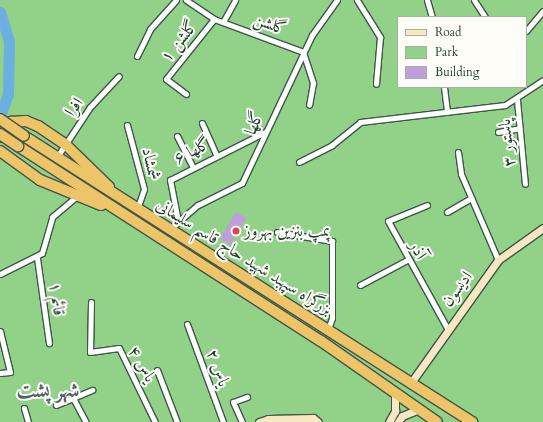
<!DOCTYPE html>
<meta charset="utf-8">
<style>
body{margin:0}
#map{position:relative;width:543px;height:422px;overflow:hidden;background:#f6e6cf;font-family:Cardo,Amiri,serif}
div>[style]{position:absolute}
.green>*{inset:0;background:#91d188}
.river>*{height:11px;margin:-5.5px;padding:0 5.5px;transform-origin:5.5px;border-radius:5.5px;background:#6cafe1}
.building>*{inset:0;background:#bf9ed9;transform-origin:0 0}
.roads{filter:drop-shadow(1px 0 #3f564b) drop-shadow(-1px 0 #3f564b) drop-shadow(0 1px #3f564b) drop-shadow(0 -1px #3f564b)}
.street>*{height:5px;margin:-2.5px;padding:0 2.5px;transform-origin:2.5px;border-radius:2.5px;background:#fff}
.secondary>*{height:7px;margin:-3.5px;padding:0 3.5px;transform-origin:3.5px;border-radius:3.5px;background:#f8e7c3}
.highway>*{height:10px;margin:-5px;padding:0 5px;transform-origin:5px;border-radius:5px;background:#eec469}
.bridges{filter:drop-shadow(1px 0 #3f564b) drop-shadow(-1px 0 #3f564b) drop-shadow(0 1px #3f564b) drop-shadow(0 -1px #3f564b)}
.highway-bridge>*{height:10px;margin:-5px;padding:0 5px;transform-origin:5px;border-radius:5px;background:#eec469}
.dots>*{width:11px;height:11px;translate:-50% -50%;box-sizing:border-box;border:2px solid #fdfcf7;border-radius:50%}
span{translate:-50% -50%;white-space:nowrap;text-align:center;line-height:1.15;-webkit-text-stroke:4px #fdfcf7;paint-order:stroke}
.street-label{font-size:17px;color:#1f3d34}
.poi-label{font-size:17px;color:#1f3d34}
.left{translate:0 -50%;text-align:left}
.district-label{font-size:21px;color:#575f6e;font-weight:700}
.legend{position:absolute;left:397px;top:16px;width:130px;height:72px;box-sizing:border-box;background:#fdfcf7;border:1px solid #a4b0a9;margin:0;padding:5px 7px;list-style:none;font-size:12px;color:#1f3d34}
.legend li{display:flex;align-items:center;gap:8px;height:20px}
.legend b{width:20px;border:1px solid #a4b0a9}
</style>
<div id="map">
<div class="green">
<div style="clip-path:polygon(evenodd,0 0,543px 0,543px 422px,0 422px,0 0,398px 17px,526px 17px,526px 87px,398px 87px,398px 17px)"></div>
</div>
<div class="river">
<div style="left:0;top:12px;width:30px;rotate:73deg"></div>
<div style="left:9px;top:41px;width:53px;rotate:91.1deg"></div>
<div style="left:8px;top:94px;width:23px;rotate:110deg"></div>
</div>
<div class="building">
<div style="left:236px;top:212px;width:12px;height:31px;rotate:31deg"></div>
</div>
<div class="roads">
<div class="street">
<div style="left:186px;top:0;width:34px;rotate:34deg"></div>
<div style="left:214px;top:19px;width:95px;rotate:20.3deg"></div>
<div style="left:303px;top:52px;width:33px;rotate:72deg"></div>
<div style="left:313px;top:83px;width:22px;rotate:100deg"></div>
<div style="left:357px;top:0;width:44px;rotate:58.1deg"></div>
<div style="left:380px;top:37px;width:47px;rotate:94.9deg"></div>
<div style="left:427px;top:0;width:18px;rotate:74deg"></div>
<div style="left:474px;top:0;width:20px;rotate:57deg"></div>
<div style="left:223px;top:22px;width:25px;rotate:-61deg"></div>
<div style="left:526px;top:31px;width:26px;rotate:-50deg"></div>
<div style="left:137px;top:56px;width:30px;rotate:-64deg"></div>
<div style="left:150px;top:29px;width:39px;rotate:-48deg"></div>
<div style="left:444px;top:87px;width:25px;rotate:83deg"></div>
<div style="left:186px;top:94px;width:25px;rotate:-143deg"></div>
<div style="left:166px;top:79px;width:77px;rotate:-51.3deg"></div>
<div style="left:517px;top:100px;width:84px;rotate:84.6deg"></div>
<div style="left:202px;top:123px;width:34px;rotate:66deg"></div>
<div style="left:127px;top:125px;width:66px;rotate:75.1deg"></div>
<div style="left:144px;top:189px;width:21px;rotate:109deg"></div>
<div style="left:498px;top:132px;width:22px;rotate:-10deg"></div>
<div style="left:177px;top:136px;width:34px;rotate:63deg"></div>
<div style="left:458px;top:152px;width:22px;rotate:82deg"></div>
<div style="left:461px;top:174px;width:94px;rotate:66.7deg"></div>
<div style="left:57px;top:157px;width:60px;rotate:-56.6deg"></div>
<div style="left:90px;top:107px;width:42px;rotate:-46.9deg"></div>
<div style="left:299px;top:162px;width:37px;rotate:-27deg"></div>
<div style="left:332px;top:145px;width:36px;rotate:-39deg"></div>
<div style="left:360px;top:122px;width:146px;rotate:-6.7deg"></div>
<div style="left:505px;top:105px;width:45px;rotate:-33.3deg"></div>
<div style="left:427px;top:205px;width:42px;rotate:157.7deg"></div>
<div style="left:388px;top:221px;width:122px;rotate:61.1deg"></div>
<div style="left:447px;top:212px;width:28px;rotate:-30deg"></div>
<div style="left:178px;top:221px;width:42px;rotate:-101deg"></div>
<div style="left:170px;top:180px;width:106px;rotate:-26.8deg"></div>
<div style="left:170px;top:229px;width:37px;rotate:-41deg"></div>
<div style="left:198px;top:205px;width:49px;rotate:-26.6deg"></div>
<div style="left:242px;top:183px;width:164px;rotate:-64.7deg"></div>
<div style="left:312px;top:35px;width:43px;rotate:-54.5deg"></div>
<div style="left:277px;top:232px;width:56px;rotate:9.3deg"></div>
<div style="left:332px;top:241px;width:77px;rotate:90deg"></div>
<div style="left:332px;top:318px;width:12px;rotate:110deg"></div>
<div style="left:37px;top:258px;width:86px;rotate:82deg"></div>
<div style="left:0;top:274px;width:47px;rotate:-26.6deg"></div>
<div style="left:42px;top:253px;width:37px;rotate:-74deg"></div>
<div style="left:52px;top:217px;width:34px;rotate:-40deg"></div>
<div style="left:360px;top:285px;width:53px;rotate:-28deg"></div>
<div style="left:91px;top:302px;width:50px;rotate:91.1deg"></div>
<div style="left:90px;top:352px;width:29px;rotate:-8deg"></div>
<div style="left:119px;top:348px;width:82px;rotate:64.1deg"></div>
<div style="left:187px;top:324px;width:104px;rotate:69.8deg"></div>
<div style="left:0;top:331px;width:42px;rotate:76.3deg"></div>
<div style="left:10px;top:372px;width:10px;rotate:174deg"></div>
<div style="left:157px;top:370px;width:56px;rotate:69deg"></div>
<div style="left:73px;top:398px;width:21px;rotate:-23deg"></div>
<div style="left:56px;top:405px;width:18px;rotate:-22deg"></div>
<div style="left:73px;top:398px;width:27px;rotate:62deg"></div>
<div style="left:24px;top:408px;width:15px;rotate:74deg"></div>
<div style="left:242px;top:422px;width:22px;rotate:-114deg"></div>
<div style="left:233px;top:402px;width:15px;rotate:-20deg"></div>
</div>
<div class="secondary">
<div style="left:410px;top:384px;width:152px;rotate:-54.6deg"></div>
<div style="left:498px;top:260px;width:55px;rotate:-35.4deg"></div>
<div style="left:259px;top:422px;width:9px;rotate:-18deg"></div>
<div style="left:268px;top:419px;width:45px;rotate:-1.3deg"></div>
<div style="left:313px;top:418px;width:6px;rotate:39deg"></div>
<div style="left:389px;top:422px;width:13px;rotate:-61deg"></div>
<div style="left:395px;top:411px;width:19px;rotate:-90deg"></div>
<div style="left:398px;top:422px;width:7px;rotate:-56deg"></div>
<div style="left:402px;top:416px;width:18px;rotate:-22deg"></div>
</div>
<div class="highway">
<div style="left:24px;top:136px;width:532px;rotate:32.55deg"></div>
<div style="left:0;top:137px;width:19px;rotate:-54deg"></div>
<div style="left:11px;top:122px;width:15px;rotate:-4deg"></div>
<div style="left:26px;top:121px;width:13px;rotate:23deg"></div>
<div style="left:38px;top:126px;width:34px;rotate:34deg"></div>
<div style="left:66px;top:145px;width:60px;rotate:44.3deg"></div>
<div style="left:18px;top:146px;width:360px;rotate:32.8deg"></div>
<div style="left:321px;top:341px;width:141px;rotate:34.9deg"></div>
<div style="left:0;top:151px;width:49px;rotate:35.9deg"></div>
<div style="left:40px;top:180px;width:66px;rotate:22.3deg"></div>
</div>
</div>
<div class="bridges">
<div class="highway-bridge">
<div style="left:0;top:119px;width:29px;rotate:35deg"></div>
<div style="left:0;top:134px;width:22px;rotate:34deg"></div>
</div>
</div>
<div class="dots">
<div style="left:236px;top:231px;background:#d1495b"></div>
</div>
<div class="street-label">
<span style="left:270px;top:24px;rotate:20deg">گلشن</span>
<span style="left:179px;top:41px;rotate:-51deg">گلشن ۱</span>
<span style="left:74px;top:107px;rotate:-54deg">افرا</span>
<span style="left:254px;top:123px;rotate:-68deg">گلها</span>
<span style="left:507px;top:143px;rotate:-96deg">پاستور ۳</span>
<span style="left:192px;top:151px;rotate:-27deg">گلها ۶</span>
<span style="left:151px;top:164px;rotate:77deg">شمشاد</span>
<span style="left:418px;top:250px;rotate:62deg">آذر</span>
<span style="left:244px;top:257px;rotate:32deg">بزرگراه سپهبد شهید حاج قاسم سلیمانی</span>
<span style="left:457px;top:289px;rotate:-53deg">ادیسون</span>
<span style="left:57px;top:299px;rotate:82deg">قائم ۱</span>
<span style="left:142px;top:364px;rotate:60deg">یاس ۴</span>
<span style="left:218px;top:368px;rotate:70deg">یاس ۲</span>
</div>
<div class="poi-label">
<span class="left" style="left:244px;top:231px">پمپ بنزین بهروز</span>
</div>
<div class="district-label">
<span style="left:48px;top:391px">شهر پشت</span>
</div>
<ul class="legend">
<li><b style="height:5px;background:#f8e7c3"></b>Road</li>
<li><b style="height:11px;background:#91d188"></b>Park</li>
<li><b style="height:11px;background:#bf9ed9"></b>Building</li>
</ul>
</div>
